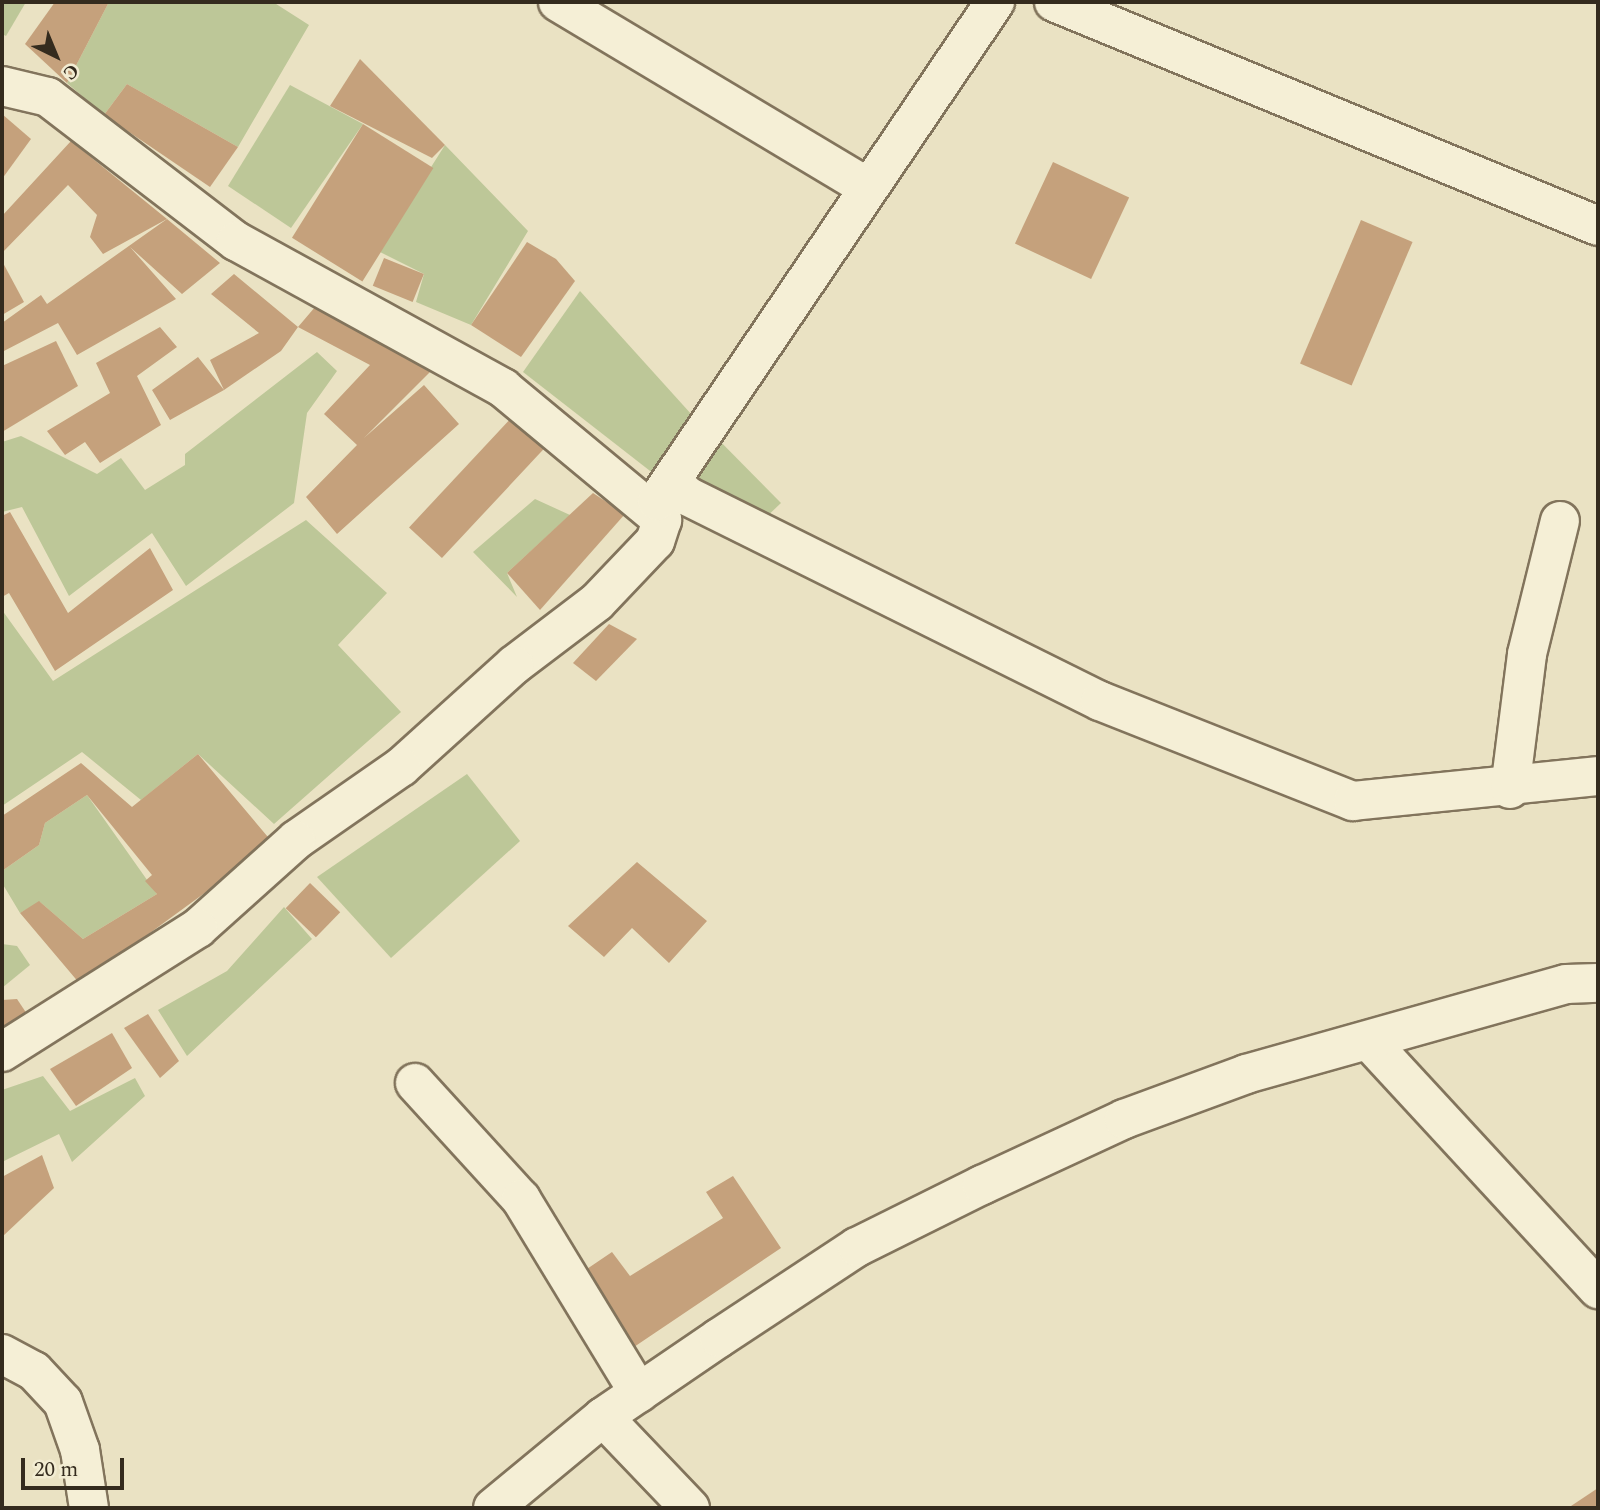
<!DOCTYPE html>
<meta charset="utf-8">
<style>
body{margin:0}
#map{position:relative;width:1600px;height:1510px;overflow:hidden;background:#eae2c3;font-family:Spectral,serif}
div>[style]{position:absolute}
.green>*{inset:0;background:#bdc798}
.building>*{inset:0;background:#c5a17c;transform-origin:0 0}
.roads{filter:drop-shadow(2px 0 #82745c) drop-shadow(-2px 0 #82745c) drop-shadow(0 2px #82745c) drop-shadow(0 -2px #82745c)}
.minor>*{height:38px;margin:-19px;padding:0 19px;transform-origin:19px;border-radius:19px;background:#f5efd6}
span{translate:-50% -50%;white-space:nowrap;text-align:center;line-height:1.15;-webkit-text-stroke:5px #f2ecd2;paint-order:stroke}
.frame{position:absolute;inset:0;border:4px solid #342b1e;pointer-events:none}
.north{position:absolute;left:21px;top:21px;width:70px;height:70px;-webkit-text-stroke:5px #f2ecd2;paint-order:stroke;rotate:137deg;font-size:19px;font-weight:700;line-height:28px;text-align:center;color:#342b1e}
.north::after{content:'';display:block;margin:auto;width:24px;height:32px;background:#342b1e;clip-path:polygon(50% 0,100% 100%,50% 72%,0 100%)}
.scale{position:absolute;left:21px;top:1458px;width:103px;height:32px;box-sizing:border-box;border:4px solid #342b1e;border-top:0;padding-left:9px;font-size:21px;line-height:24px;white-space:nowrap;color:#342b1e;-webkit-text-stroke:5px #f2ecd2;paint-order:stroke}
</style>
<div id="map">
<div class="green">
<div style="clip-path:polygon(2px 2px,26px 2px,6px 36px,2px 34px)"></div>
<div style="clip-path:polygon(109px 2px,273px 2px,309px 25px,238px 147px,127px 84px,104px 115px,67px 83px)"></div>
<div style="clip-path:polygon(290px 85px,363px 124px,291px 228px,228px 186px)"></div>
<div style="clip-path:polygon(445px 145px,528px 231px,471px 325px,416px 302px,424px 274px,378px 251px)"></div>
<div style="clip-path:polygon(580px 291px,692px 415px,654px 474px,523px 372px)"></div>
<div style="clip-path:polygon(317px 352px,337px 371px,307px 413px,294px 503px,186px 586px,152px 533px,69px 596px,22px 507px,2px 512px,2px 442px,21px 436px,97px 474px,121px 458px,145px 490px,185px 465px,185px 454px)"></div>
<div style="clip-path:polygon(703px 424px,781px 503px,762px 521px,656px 492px)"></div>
<div style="clip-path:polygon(535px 499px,570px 515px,507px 573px,517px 597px,473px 552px)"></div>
<div style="clip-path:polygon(306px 520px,387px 593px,338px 645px,401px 712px,274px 824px,198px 754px,141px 800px,82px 752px,2px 806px,2px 610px,53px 681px)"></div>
<div style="clip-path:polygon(467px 774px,520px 841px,391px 958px,317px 877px)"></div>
<div style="clip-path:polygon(87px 795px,157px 894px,83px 939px,40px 902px,20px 913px,2px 883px,2px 871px,39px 845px,45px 823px)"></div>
<div style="clip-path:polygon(284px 907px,312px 939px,187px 1056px,158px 1010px,227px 971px)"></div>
<div style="clip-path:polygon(2px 944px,17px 946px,30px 965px,2px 988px)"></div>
<div style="clip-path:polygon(43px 1076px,70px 1111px,135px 1078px,145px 1096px,72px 1162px,59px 1134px,2px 1162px,2px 1090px)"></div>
</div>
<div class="building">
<div style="clip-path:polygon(55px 2px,109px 2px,67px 83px,25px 44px)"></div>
<div style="clip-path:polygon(360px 59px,445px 145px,432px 158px,330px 106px)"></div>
<div style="clip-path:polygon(127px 84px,238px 147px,210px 187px,104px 115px)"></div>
<div style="clip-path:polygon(2px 114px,31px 139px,2px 179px)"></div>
<div style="left:363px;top:124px;width:83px;height:134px;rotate:32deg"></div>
<div style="clip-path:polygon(71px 141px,167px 219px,103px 254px,90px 237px,97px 215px,68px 185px,2px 253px,2px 216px)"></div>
<div style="left:1053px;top:162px;width:84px;height:90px;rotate:25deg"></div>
<div style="clip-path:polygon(167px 219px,220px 263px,182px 294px,130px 247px,176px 299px,77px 355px,58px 323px,2px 352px,2px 323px,41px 295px,47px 304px)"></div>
<div style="left:1361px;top:220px;width:56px;height:156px;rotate:23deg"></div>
<div style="clip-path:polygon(527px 242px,556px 259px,575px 281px,521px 357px,471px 325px)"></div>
<div style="left:384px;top:258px;width:43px;height:30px;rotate:22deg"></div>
<div style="clip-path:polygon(2px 261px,24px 302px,2px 315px)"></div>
<div style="clip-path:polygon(234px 274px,298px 327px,281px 351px,224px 390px,170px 420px,152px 390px,198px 357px,224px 390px,210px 360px,259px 333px,211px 294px)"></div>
<div style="clip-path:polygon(321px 300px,437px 365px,364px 438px,424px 385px,459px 424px,337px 534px,306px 497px,357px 445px,324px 414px,370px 365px,298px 327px)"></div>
<div style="clip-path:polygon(160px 327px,177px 347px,137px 376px,161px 425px,100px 463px,85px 442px,65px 455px,47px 431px,110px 393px,96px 363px)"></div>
<div style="clip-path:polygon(56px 341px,78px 386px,2px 432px,2px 366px)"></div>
<div style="left:512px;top:417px;width:45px;height:151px;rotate:43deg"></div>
<div style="clip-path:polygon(593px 493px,625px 514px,540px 610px,507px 573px)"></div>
<div style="clip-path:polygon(10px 512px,68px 613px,150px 548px,173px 590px,55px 671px,9px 593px,2px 597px,2px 516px)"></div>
<div style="clip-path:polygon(609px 624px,637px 639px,596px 681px,573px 663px)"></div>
<div style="clip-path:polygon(198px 754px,273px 843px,80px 984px,20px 913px,39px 901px,83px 939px,157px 894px,145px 881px,152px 875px,87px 795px,45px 823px,39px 845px,2px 871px,2px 816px,81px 763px,132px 807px)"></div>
<div style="clip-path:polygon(637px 862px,707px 921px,669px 963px,632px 928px,604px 957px,568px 926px)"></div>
<div style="left:310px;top:883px;width:42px;height:35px;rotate:44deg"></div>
<div style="clip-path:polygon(17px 999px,29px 1017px,2px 1033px,2px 1000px)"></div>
<div style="clip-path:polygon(148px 1014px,179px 1061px,160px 1078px,124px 1028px)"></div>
<div style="clip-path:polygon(112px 1033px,132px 1068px,76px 1106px,50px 1069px)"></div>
<div style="clip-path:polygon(42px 1155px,54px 1188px,2px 1237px,2px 1177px)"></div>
<div style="clip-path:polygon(733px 1176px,781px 1248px,631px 1349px,581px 1273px,612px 1252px,630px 1276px,723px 1218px,706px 1192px)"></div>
<div style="clip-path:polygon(1598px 1488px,1598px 1508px,1568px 1508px)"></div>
</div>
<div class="roads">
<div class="minor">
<div style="left:558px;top:2px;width:360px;rotate:30.9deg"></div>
<div style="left:1054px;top:2px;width:588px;rotate:22.38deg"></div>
<div style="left:2px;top:86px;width:47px;rotate:13.4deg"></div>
<div style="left:48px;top:97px;width:237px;rotate:37.5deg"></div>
<div style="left:236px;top:241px;width:305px;rotate:28.8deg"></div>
<div style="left:503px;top:388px;width:207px;rotate:39.7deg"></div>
<div style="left:662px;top:520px;width:22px;rotate:108deg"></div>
<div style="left:655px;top:541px;width:84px;rotate:133.6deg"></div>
<div style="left:597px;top:602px;width:104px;rotate:142.8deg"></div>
<div style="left:514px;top:665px;width:152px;rotate:137.9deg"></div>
<div style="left:401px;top:767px;width:128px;rotate:145.2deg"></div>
<div style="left:296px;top:840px;width:132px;rotate:138.1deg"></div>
<div style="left:198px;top:928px;width:232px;rotate:147.7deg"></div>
<div style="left:672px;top:481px;width:21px;rotate:45deg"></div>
<div style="left:687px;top:496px;width:461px;rotate:26.4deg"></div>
<div style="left:1100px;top:701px;width:272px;rotate:21.6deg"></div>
<div style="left:1353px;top:801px;width:246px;rotate:-5.8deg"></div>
<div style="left:657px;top:501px;width:603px;rotate:-55.89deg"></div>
<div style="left:1510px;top:789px;width:136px;rotate:-82.8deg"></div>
<div style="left:1527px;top:654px;width:137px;rotate:-76.1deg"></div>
<div style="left:1371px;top:1043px;width:335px;rotate:47.3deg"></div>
<div style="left:415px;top:1083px;width:157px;rotate:47.6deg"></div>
<div style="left:521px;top:1199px;width:227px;rotate:58.7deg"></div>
<div style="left:2px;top:1354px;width:36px;rotate:28deg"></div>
<div style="left:34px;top:1371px;width:42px;rotate:46.9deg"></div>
<div style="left:63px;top:1402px;width:51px;rotate:70.5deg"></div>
<div style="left:80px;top:1450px;width:59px;rotate:81.2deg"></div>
<div style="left:603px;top:1417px;width:126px;rotate:46.3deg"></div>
<div style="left:493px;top:1508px;width:143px;rotate:-39.6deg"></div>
<div style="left:603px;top:1417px;width:140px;rotate:-34.3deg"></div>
<div style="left:719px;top:1338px;width:165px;rotate:-33.4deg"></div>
<div style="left:857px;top:1247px;width:140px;rotate:-26.4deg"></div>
<div style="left:982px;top:1185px;width:157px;rotate:-24.9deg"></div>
<div style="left:1124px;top:1119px;width:130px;rotate:-20.2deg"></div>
<div style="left:1246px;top:1074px;width:332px;rotate:-15.7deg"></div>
<div style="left:1566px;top:984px;width:32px;rotate:-2deg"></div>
</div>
</div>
<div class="frame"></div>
<div class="north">С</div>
<div class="scale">20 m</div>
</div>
